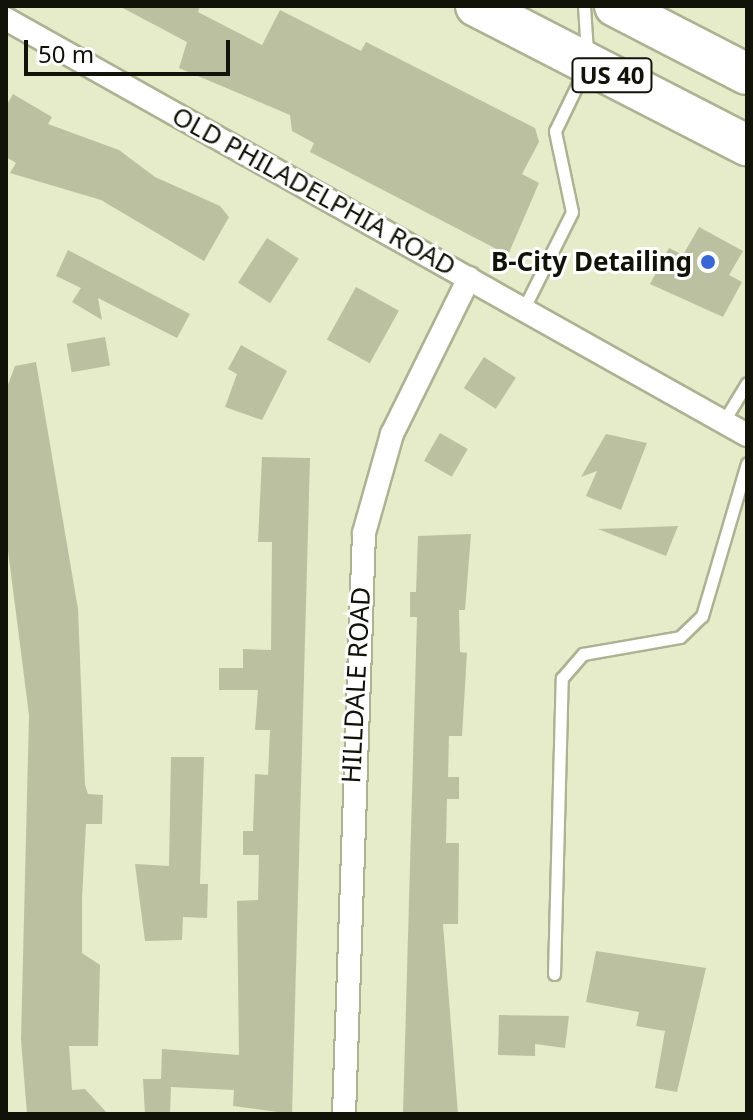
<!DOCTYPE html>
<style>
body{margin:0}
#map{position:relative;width:753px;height:1120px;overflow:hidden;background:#e6ebca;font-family:"Noto Sans",sans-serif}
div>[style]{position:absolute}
.building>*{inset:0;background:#bbc0a0;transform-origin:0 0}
.roads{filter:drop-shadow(2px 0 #adb293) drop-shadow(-2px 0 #adb293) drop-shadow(0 2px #adb293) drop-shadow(0 -2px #adb293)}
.lane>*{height:11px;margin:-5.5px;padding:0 5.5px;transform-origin:5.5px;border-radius:5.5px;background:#fff}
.street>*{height:22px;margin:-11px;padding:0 11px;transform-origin:11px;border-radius:11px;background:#fff}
.highway>*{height:40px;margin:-20px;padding:0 20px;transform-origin:20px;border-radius:20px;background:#fff}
.dots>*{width:22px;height:22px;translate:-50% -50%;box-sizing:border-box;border:4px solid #fff;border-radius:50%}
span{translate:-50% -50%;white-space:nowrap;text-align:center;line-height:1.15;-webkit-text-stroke:6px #fff;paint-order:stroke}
.shield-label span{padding:2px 6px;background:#fff;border:2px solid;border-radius:6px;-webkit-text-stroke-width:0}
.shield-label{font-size:24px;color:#121308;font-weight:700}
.street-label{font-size:26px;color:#121308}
.poi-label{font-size:26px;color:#121308;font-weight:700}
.right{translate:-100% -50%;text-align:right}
.frame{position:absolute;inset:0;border:8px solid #121308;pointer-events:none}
.scale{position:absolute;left:24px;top:40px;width:206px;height:36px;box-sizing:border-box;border:4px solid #121308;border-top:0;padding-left:10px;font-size:24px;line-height:28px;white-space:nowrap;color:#121308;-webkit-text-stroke:6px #fff;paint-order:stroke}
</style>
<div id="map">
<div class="building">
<div style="clip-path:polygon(119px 6px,200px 6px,198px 12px,262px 45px,280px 10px,361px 51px,366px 42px,535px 128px,539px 142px,522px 174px,539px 183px,508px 255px,310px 152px,314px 143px,292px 131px,290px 115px,179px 68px,187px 42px)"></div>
<div style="clip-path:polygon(13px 94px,52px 117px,48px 124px,119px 150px,155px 177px,220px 206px,229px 217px,204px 261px,101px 200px,10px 173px,16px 163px,6px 157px,6px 106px)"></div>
<div style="clip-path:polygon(699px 227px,743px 251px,729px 275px,742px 282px,723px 317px,650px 284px,669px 248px,683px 255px)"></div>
<div style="left:267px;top:238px;width:38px;height:53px;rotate:33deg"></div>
<div style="clip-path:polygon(68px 250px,190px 314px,177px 338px,98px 298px,102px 320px,72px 302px,81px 288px,56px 276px)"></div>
<div style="left:356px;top:287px;width:49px;height:60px;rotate:29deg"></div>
<div style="left:105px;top:337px;width:29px;height:39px;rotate:80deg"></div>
<div style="clip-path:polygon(241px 345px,287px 371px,262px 420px,225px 407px,237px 374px,228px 369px)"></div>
<div style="left:484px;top:357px;width:38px;height:37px;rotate:33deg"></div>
<div style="clip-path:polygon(36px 362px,78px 609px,85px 785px,88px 794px,103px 795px,102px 824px,86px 824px,82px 899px,82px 953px,100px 965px,98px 1046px,69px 1046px,72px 1090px,85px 1089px,108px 1114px,27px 1114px,21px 1040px,29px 715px,6px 535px,6px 390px,15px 366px)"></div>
<div style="left:440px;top:433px;width:32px;height:32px;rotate:30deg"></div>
<div style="clip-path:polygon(606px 434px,647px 443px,621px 510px,586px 496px,597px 471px,581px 477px)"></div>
<div style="clip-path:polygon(262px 457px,310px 458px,292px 1114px,233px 1106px,234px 1090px,171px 1087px,170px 1114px,145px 1114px,143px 1079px,161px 1079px,162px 1049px,239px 1055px,237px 901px,258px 900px,259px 855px,243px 855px,243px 831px,253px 831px,255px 774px,268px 775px,270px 730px,255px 730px,258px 690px,219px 690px,219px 668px,243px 668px,243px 649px,271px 650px,272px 542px,258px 542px)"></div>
<div style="clip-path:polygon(678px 526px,666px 556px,598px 529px)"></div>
<div style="clip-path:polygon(471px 534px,465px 610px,459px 610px,460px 652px,467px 653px,462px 736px,449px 736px,448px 777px,459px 777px,459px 799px,447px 799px,446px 843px,459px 843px,458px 924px,443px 924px,458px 1114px,403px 1114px,417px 617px,410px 617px,410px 592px,416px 592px,418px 536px)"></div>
<div style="clip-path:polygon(171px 757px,204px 757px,200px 884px,208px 884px,207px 918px,183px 917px,182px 940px,145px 941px,135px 864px,169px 866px)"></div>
<div style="clip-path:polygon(596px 951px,706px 968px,677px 1092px,655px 1088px,665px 1031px,636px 1026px,639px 1012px,586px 1002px)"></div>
<div style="clip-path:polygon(499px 1015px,569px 1016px,565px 1048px,535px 1044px,535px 1056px,498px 1055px)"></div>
</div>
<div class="roads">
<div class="lane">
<div style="left:584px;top:6px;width:47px;rotate:86.3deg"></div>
<div style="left:524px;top:308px;width:107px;rotate:-63.4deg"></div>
<div style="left:572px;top:212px;width:83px;rotate:-101.9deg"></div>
<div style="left:555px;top:131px;width:69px;rotate:-64.2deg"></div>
<div style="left:725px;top:419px;width:42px;rotate:-58.6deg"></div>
<div style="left:554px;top:974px;width:296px;rotate:-88.5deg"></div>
<div style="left:562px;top:678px;width:32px;rotate:-49deg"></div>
<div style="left:583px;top:654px;width:98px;rotate:-9.9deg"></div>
<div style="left:680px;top:637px;width:30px;rotate:-44deg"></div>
<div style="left:702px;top:616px;width:159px;rotate:-73.6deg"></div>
</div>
<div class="street">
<div style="left:6px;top:19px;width:850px;rotate:29.31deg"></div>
<div style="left:344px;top:1114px;width:581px;rotate:-88.03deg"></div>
<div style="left:364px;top:533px;width:103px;rotate:-74.2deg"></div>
<div style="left:392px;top:434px;width:174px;rotate:-63.7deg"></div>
</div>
<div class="highway">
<div style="left:476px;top:6px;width:305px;rotate:27.2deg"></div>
<div style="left:615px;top:6px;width:148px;rotate:27.3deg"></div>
</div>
</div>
<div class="dots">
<div style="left:708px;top:262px;background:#3a67d8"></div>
</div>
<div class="shield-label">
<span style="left:612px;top:75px">US 40</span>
</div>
<div class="street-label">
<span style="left:314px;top:191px;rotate:29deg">OLD PHILADELPHIA ROAD</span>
<span style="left:356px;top:685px;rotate:-87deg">HILLDALE ROAD</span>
</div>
<div class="poi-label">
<span class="right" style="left:692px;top:262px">B-City Detailing</span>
</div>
<div class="frame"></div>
<div class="scale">50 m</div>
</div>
